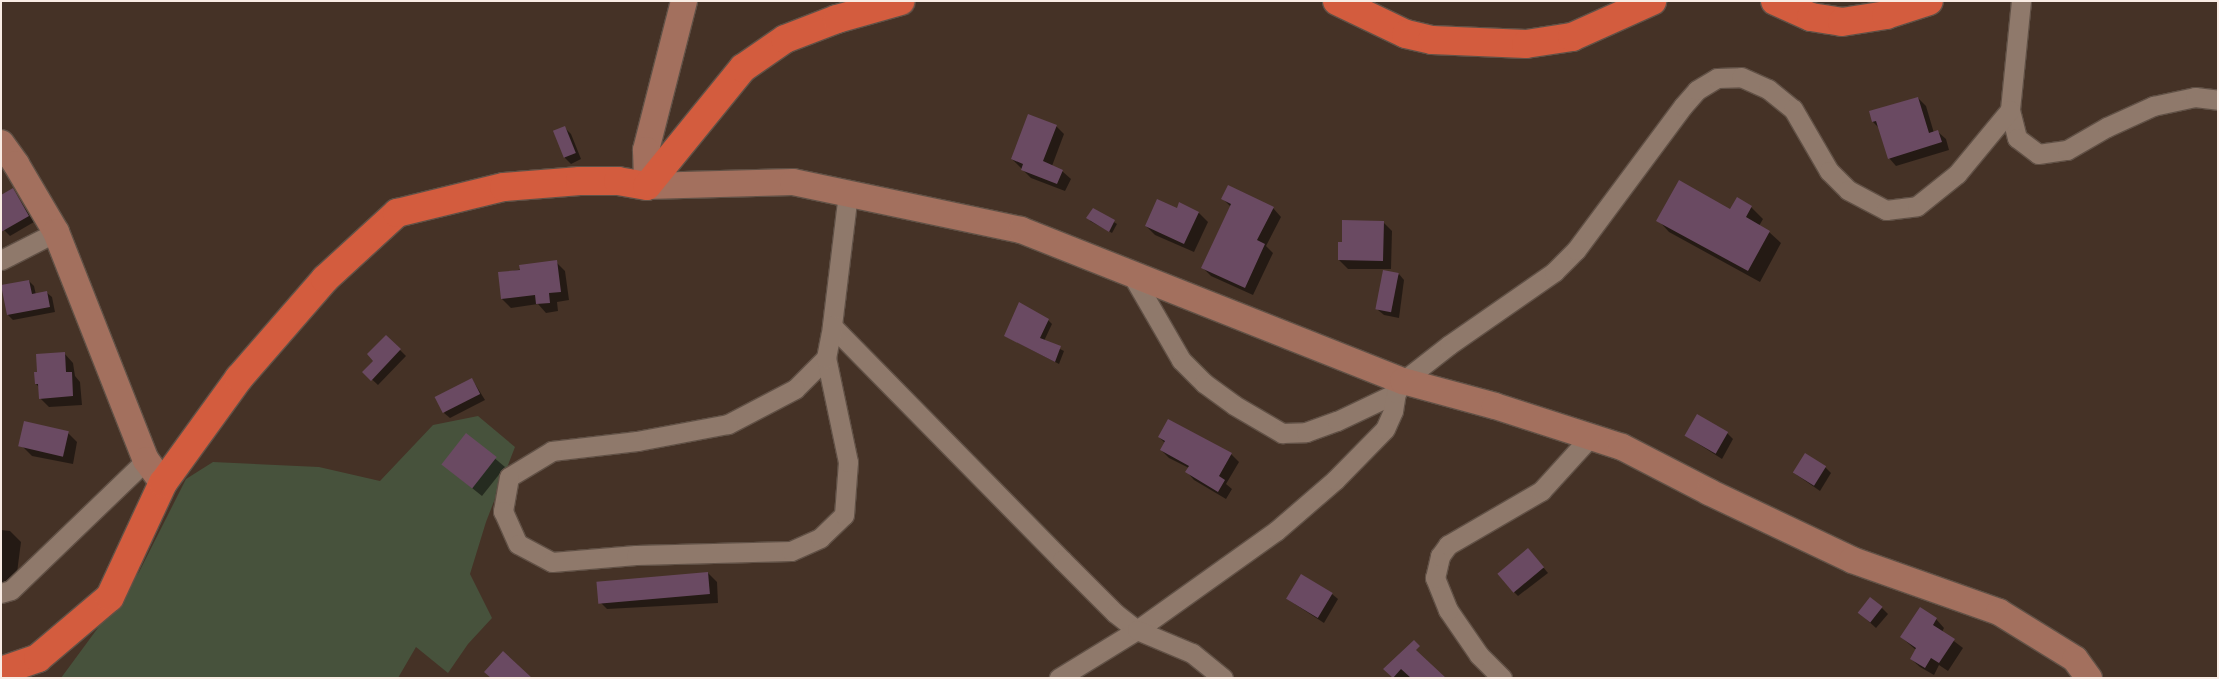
<!DOCTYPE html>
<style>
body{margin:0}
#map{position:relative;width:2219px;height:679px;overflow:hidden;background:#453226;font-family:"Roboto Condensed",sans-serif}
div>[style]{position:absolute}
.green>*{inset:0;background:#47523c}
.shadow>*{inset:0;background:#0007}
.building>*{inset:0;background:#6a4a62;transform-origin:0 0}
.roads{filter:drop-shadow(1px 0 #615146) drop-shadow(-1px 0 #615146) drop-shadow(0 1px #615146) drop-shadow(0 -1px #615146)}
.street>*{height:19px;margin:-9.5px;padding:0 9.5px;transform-origin:9.5px;border-radius:9.5px;background:#8f796b}
.secondary>*{height:26px;margin:-13px;padding:0 13px;transform-origin:13px;border-radius:13px;background:#a3705e}
.highway>*{height:28px;margin:-14px;padding:0 14px;transform-origin:14px;border-radius:14px;background:#d35c3e}
span{translate:-50% -50%;white-space:nowrap;text-align:center;line-height:1.15;-webkit-text-stroke:4.5px #251c17;paint-order:stroke}
.frame{position:absolute;inset:0;border:2px solid #f9ece4;pointer-events:none}
</style>
<div id="map">
<div class="green">
<div style="clip-path:polygon(478px 416px,515px 447px,486px 522px,470px 574px,492px 618px,468px 644px,448px 673px,416px 647px,398px 678px,61px 678px,139px 572px,186px 479px,213px 462px,319px 467px,380px 481px,433px 425px)"></div>
</div>
<div class="shadow">
<div style="clip-path:polygon(1918px 98px,1926px 106px,1934px 133px,1938px 132px,1946px 139px,1949px 150px,1896px 166px,1889px 158px,1879px 128px,1873px 122px,1870px 112px)"></div>
<div style="clip-path:polygon(1056px 126px,1064px 134px,1052px 166px,1062px 171px,1071px 179px,1065px 191px,1031px 178px,1012px 159px)"></div>
<div style="clip-path:polygon(565px 128px,571px 134px,581px 159px,571px 164px,565px 158px,555px 132px)"></div>
<div style="clip-path:polygon(13px 190px,34px 222px,10px 236px,4px 230px)"></div>
<div style="clip-path:polygon(1223px 199px,1273px 208px,1281px 217px,1266px 246px,1273px 253px,1253px 295px,1211px 276px,1203px 268px,1231px 207px)"></div>
<div style="clip-path:polygon(1751px 207px,1763px 219px,1759px 226px,1769px 232px,1781px 243px,1760px 282px,1669px 232px,1658px 220px)"></div>
<div style="clip-path:polygon(1093px 209px,1117px 224px,1112px 233px,1090px 221px)"></div>
<div style="clip-path:polygon(1177px 209px,1199px 213px,1208px 222px,1194px 252px,1155px 235px,1146px 226px)"></div>
<div style="clip-path:polygon(1383px 222px,1392px 231px,1391px 269px,1348px 269px,1339px 260px,1343px 243px)"></div>
<div style="clip-path:polygon(556px 262px,565px 271px,569px 300px,557px 302px,558px 311px,546px 313px,538px 304px,511px 308px,502px 299px,499px 274px)"></div>
<div style="clip-path:polygon(1399px 274px,1404px 280px,1399px 318px,1384px 315px,1378px 310px)"></div>
<div style="clip-path:polygon(29px 281px,34px 286px,36px 295px,46px 292px,52px 297px,55px 312px,13px 320px,8px 315px,2px 286px)"></div>
<div style="clip-path:polygon(1048px 320px,1052px 324px,1044px 341px,1064px 351px,1059px 364px,1005px 336px)"></div>
<div style="clip-path:polygon(386px 336px,406px 356px,378px 385px,364px 372px,374px 361px)"></div>
<div style="clip-path:polygon(64px 353px,73px 363px,75px 376px,80px 382px,82px 405px,49px 407px,40px 398px,39px 387px,36px 384px,38px 373px)"></div>
<div style="clip-path:polygon(472px 379px,485px 400px,450px 418px,444px 413px)"></div>
<div style="clip-path:polygon(68px 433px,77px 442px,73px 464px,32px 456px,23px 447px)"></div>
<div style="clip-path:polygon(1727px 433px,1733px 439px,1722px 459px,1686px 436px)"></div>
<div style="clip-path:polygon(466px 434px,505px 467px,482px 496px,452px 472px)"></div>
<div style="clip-path:polygon(1159px 437px,1231px 454px,1239px 462px,1226px 484px,1232px 489px,1226px 499px,1194px 480px,1187px 472px,1189px 468px,1169px 458px,1161px 450px,1165px 443px)"></div>
<div style="clip-path:polygon(1825px 467px,1831px 473px,1820px 491px,1794px 473px)"></div>
<div style="clip-path:polygon(1px 530px,10px 531px,21px 542px,15px 588px,1px 586px)"></div>
<div style="clip-path:polygon(1533px 555px,1548px 573px,1518px 596px,1513px 591px)"></div>
<div style="clip-path:polygon(708px 573px,717px 582px,718px 603px,607px 609px,598px 600px)"></div>
<div style="clip-path:polygon(1332px 594px,1338px 599px,1324px 623px,1287px 599px)"></div>
<div style="clip-path:polygon(1882px 608px,1888px 614px,1876px 628px,1865px 618px)"></div>
<div style="clip-path:polygon(1936px 619px,1944px 628px,1942px 632px,1963px 648px,1948px 671px,1939px 665px,1934px 675px,1920px 667px,1911px 659px,1916px 650px,1901px 637px)"></div>
<div style="clip-path:polygon(1410px 647px,1444px 678px,1393px 678px)"></div>
</div>
<div class="building">
<div style="clip-path:polygon(1918px 97px,1929px 133px,1938px 130px,1942px 142px,1888px 159px,1876px 121px,1872px 122px,1869px 111px)"></div>
<div style="clip-path:polygon(1028px 114px,1057px 125px,1043px 161px,1063px 170px,1057px 184px,1021px 170px,1023px 164px,1011px 159px)"></div>
<div style="left:565px;top:126px;width:29px;height:13px;rotate:68deg"></div>
<div style="clip-path:polygon(1679px 180px,1730px 209px,1737px 197px,1752px 206px,1746px 217px,1770px 231px,1748px 271px,1656px 221px)"></div>
<div style="clip-path:polygon(1228px 185px,1274px 207px,1257px 240px,1265px 244px,1245px 288px,1201px 268px,1231px 204px,1221px 199px)"></div>
<div style="clip-path:polygon(13px 188px,29px 216px,1px 232px,1px 195px)"></div>
<div style="clip-path:polygon(1157px 199px,1177px 208px,1179px 202px,1199px 212px,1184px 244px,1145px 226px)"></div>
<div style="clip-path:polygon(1093px 208px,1115px 220px,1109px 232px,1086px 218px)"></div>
<div style="clip-path:polygon(1342px 220px,1384px 221px,1383px 261px,1338px 260px,1338px 242px,1342px 242px)"></div>
<div style="clip-path:polygon(557px 260px,561px 292px,549px 293px,550px 303px,536px 304px,535px 295px,501px 299px,498px 272px,520px 270px,519px 265px)"></div>
<div style="left:1383px;top:270px;width:16px;height:40px;rotate:11deg"></div>
<div style="clip-path:polygon(29px 280px,32px 294px,47px 291px,50px 307px,7px 315px,1px 285px)"></div>
<div style="clip-path:polygon(1019px 302px,1049px 319px,1040px 338px,1061px 346px,1055px 362px,1004px 336px)"></div>
<div style="clip-path:polygon(386px 335px,401px 349px,371px 381px,362px 372px,373px 361px,367px 354px)"></div>
<div style="clip-path:polygon(65px 352px,66px 372px,72px 372px,73px 396px,39px 399px,38px 384px,35px 384px,34px 372px,37px 372px,36px 354px)"></div>
<div style="left:472px;top:378px;width:18px;height:42px;rotate:63deg"></div>
<div style="left:1697px;top:414px;width:36px;height:25px;rotate:30deg"></div>
<div style="clip-path:polygon(1168px 419px,1232px 453px,1219px 476px,1225px 480px,1218px 492px,1185px 472px,1189px 466px,1160px 450px,1165px 441px,1158px 437px)"></div>
<div style="left:24px;top:421px;width:46px;height:26px;rotate:13deg"></div>
<div style="left:466px;top:433px;width:39px;height:40px;rotate:38deg"></div>
<div style="left:1805px;top:453px;width:25px;height:23px;rotate:32deg"></div>
<div style="left:1528px;top:548px;width:25px;height:40px;rotate:50deg"></div>
<div style="left:708px;top:572px;width:22px;height:112px;rotate:85deg"></div>
<div style="left:1301px;top:574px;width:37px;height:29px;rotate:31deg"></div>
<div style="left:1870px;top:597px;width:16px;height:20px;rotate:38deg"></div>
<div style="clip-path:polygon(1920px 607px,1937px 618px,1933px 625px,1955px 639px,1939px 663px,1931px 658px,1925px 668px,1910px 659px,1916px 648px,1900px 637px)"></div>
<div style="clip-path:polygon(1414px 640px,1420px 646px,1416px 650px,1446px 678px,1411px 678px,1401px 669px,1393px 678px,1383px 669px)"></div>
<div style="clip-path:polygon(503px 651px,518px 665px,532px 678px,491px 678px,484px 672px)"></div>
</div>
<div class="roads">
<div class="street">
<div style="left:2021px;top:1px;width:110px;rotate:95.8deg"></div>
<div style="left:2010px;top:110px;width:29px;rotate:76deg"></div>
<div style="left:2017px;top:138px;width:26px;rotate:37deg"></div>
<div style="left:2038px;top:154px;width:29px;rotate:-8deg"></div>
<div style="left:2067px;top:150px;width:46px;rotate:-29.9deg"></div>
<div style="left:2107px;top:127px;width:51px;rotate:-24.5deg"></div>
<div style="left:2153px;top:106px;width:43px;rotate:-12.1deg"></div>
<div style="left:2195px;top:97px;width:23px;rotate:7deg"></div>
<div style="left:848px;top:193px;width:134px;rotate:96.9deg"></div>
<div style="left:832px;top:326px;width:328px;rotate:45.5deg"></div>
<div style="left:1062px;top:560px;width:75px;rotate:45deg"></div>
<div style="left:1115px;top:613px;width:28px;rotate:38deg"></div>
<div style="left:1137px;top:630px;width:92px;rotate:148.4deg"></div>
<div style="left:1px;top:260px;width:62px;rotate:-27deg"></div>
<div style="left:1132px;top:275px;width:98px;rotate:60deg"></div>
<div style="left:1181px;top:360px;width:33px;rotate:45deg"></div>
<div style="left:1204px;top:383px;width:37px;rotate:36deg"></div>
<div style="left:1234px;top:405px;width:56px;rotate:30.3deg"></div>
<div style="left:1282px;top:433px;width:24px;rotate:-2deg"></div>
<div style="left:1306px;top:432px;width:33px;rotate:-20deg"></div>
<div style="left:1337px;top:421px;width:65px;rotate:-25.4deg"></div>
<div style="left:826px;top:358px;width:44px;rotate:135deg"></div>
<div style="left:795px;top:389px;width:76px;rotate:152.4deg"></div>
<div style="left:728px;top:424px;width:93px;rotate:169.4deg"></div>
<div style="left:637px;top:441px;width:86px;rotate:173.3deg"></div>
<div style="left:552px;top:451px;width:50px;rotate:148.8deg"></div>
<div style="left:509px;top:477px;width:35px;rotate:100deg"></div>
<div style="left:503px;top:511px;width:36px;rotate:66deg"></div>
<div style="left:518px;top:544px;width:38px;rotate:28deg"></div>
<div style="left:552px;top:562px;width:84px;rotate:-4.8deg"></div>
<div style="left:636px;top:555px;width:155px;rotate:-1.5deg"></div>
<div style="left:791px;top:551px;width:32px;rotate:-24deg"></div>
<div style="left:820px;top:538px;width:33px;rotate:-44deg"></div>
<div style="left:844px;top:515px;width:53px;rotate:-85.7deg"></div>
<div style="left:848px;top:462px;width:106px;rotate:-101.9deg"></div>
<div style="left:826px;top:358px;width:33px;rotate:-79deg"></div>
<div style="left:1px;top:593px;width:10px;rotate:-17deg"></div>
<div style="left:11px;top:590px;width:187px;rotate:-43.9deg"></div>
<div style="left:1137px;top:630px;width:171px;rotate:-35.5deg"></div>
<div style="left:1276px;top:531px;width:78px;rotate:-40.8deg"></div>
<div style="left:1335px;top:480px;width:71px;rotate:-45.6deg"></div>
<div style="left:1385px;top:429px;width:20px;rotate:-66deg"></div>
<div style="left:1393px;top:411px;width:18px;rotate:-81deg"></div>
<div style="left:1396px;top:393px;width:14px;rotate:-60deg"></div>
<div style="left:1403px;top:381px;width:58px;rotate:-38deg"></div>
<div style="left:1449px;top:345px;width:128px;rotate:-34.8deg"></div>
<div style="left:1554px;top:272px;width:31px;rotate:-45deg"></div>
<div style="left:1576px;top:250px;width:179px;rotate:-53.4deg"></div>
<div style="left:1683px;top:106px;width:21px;rotate:-49deg"></div>
<div style="left:1697px;top:90px;width:23px;rotate:-31deg"></div>
<div style="left:1717px;top:78px;width:24px;rotate:-2deg"></div>
<div style="left:1741px;top:77px;width:30px;rotate:24deg"></div>
<div style="left:1768px;top:89px;width:32px;rotate:39deg"></div>
<div style="left:1793px;top:109px;width:72px;rotate:59.9deg"></div>
<div style="left:1829px;top:171px;width:27px;rotate:45deg"></div>
<div style="left:1848px;top:190px;width:43px;rotate:27.8deg"></div>
<div style="left:1886px;top:210px;width:31px;rotate:-7deg"></div>
<div style="left:1917px;top:206px;width:51px;rotate:-38.7deg"></div>
<div style="left:1957px;top:174px;width:83px;rotate:-50.4deg"></div>
<div style="left:1137px;top:630px;width:60px;rotate:22.7deg"></div>
<div style="left:1192px;top:653px;width:40px;rotate:39deg"></div>
<div style="left:1502px;top:678px;width:33px;rotate:-135deg"></div>
<div style="left:1479px;top:655px;width:55px;rotate:-124.6deg"></div>
<div style="left:1448px;top:610px;width:35px;rotate:-112deg"></div>
<div style="left:1435px;top:578px;width:23px;rotate:-77deg"></div>
<div style="left:1440px;top:556px;width:14px;rotate:-54deg"></div>
<div style="left:1448px;top:545px;width:108px;rotate:-30.1deg"></div>
<div style="left:1541px;top:491px;width:74px;rotate:-47.7deg"></div>
</div>
<div class="secondary">
<div style="left:684px;top:1px;width:154px;rotate:104.3deg"></div>
<div style="left:646px;top:150px;width:36px;rotate:88deg"></div>
<div style="left:647px;top:186px;width:146px;rotate:-1.6deg"></div>
<div style="left:793px;top:182px;width:233px;rotate:11.9deg"></div>
<div style="left:1021px;top:230px;width:411px;rotate:21.6deg"></div>
<div style="left:1403px;top:381px;width:95px;rotate:15.2deg"></div>
<div style="left:1495px;top:406px;width:133px;rotate:17.9deg"></div>
<div style="left:1622px;top:447px;width:98px;rotate:27.3deg"></div>
<div style="left:1709px;top:492px;width:158px;rotate:25.4deg"></div>
<div style="left:1852px;top:560px;width:156px;rotate:19.5deg"></div>
<div style="left:1999px;top:612px;width:89px;rotate:31.7deg"></div>
<div style="left:2075px;top:659px;width:24px;rotate:54deg"></div>
<div style="left:1px;top:143px;width:26px;rotate:54deg"></div>
<div style="left:16px;top:164px;width:79px;rotate:59.5deg"></div>
<div style="left:56px;top:232px;width:245px;rotate:68.5deg"></div>
<div style="left:146px;top:460px;width:29px;rotate:54deg"></div>
</div>
<div class="highway">
<div style="left:1337px;top:1px;width:76px;rotate:25.6deg"></div>
<div style="left:1406px;top:34px;width:27px;rotate:13deg"></div>
<div style="left:1432px;top:40px;width:94px;rotate:2.4deg"></div>
<div style="left:1526px;top:44px;width:47px;rotate:-8.7deg"></div>
<div style="left:1572px;top:37px;width:88px;rotate:-24.2deg"></div>
<div style="left:1775px;top:1px;width:39px;rotate:24deg"></div>
<div style="left:1811px;top:17px;width:31px;rotate:9deg"></div>
<div style="left:1842px;top:22px;width:45px;rotate:-9deg"></div>
<div style="left:1886px;top:15px;width:45px;rotate:-18deg"></div>
<div style="left:1px;top:671px;width:39px;rotate:-19deg"></div>
<div style="left:38px;top:658px;width:94px;rotate:-40.3deg"></div>
<div style="left:110px;top:597px;width:126px;rotate:-65.1deg"></div>
<div style="left:163px;top:483px;width:130px;rotate:-54.1deg"></div>
<div style="left:239px;top:378px;width:131px;rotate:-49deg"></div>
<div style="left:325px;top:279px;width:98px;rotate:-42.5deg"></div>
<div style="left:397px;top:213px;width:110px;rotate:-13.7deg"></div>
<div style="left:504px;top:187px;width:76px;rotate:-4.5deg"></div>
<div style="left:580px;top:181px;width:38px"></div>
<div style="left:618px;top:181px;width:29px;rotate:10deg"></div>
<div style="left:647px;top:186px;width:152px;rotate:-50.9deg"></div>
<div style="left:743px;top:68px;width:51px;rotate:-34.6deg"></div>
<div style="left:785px;top:39px;width:56px;rotate:-21deg"></div>
<div style="left:837px;top:19px;width:66px;rotate:-15.7deg"></div>
</div>
</div>
<div class="frame"></div>
</div>
